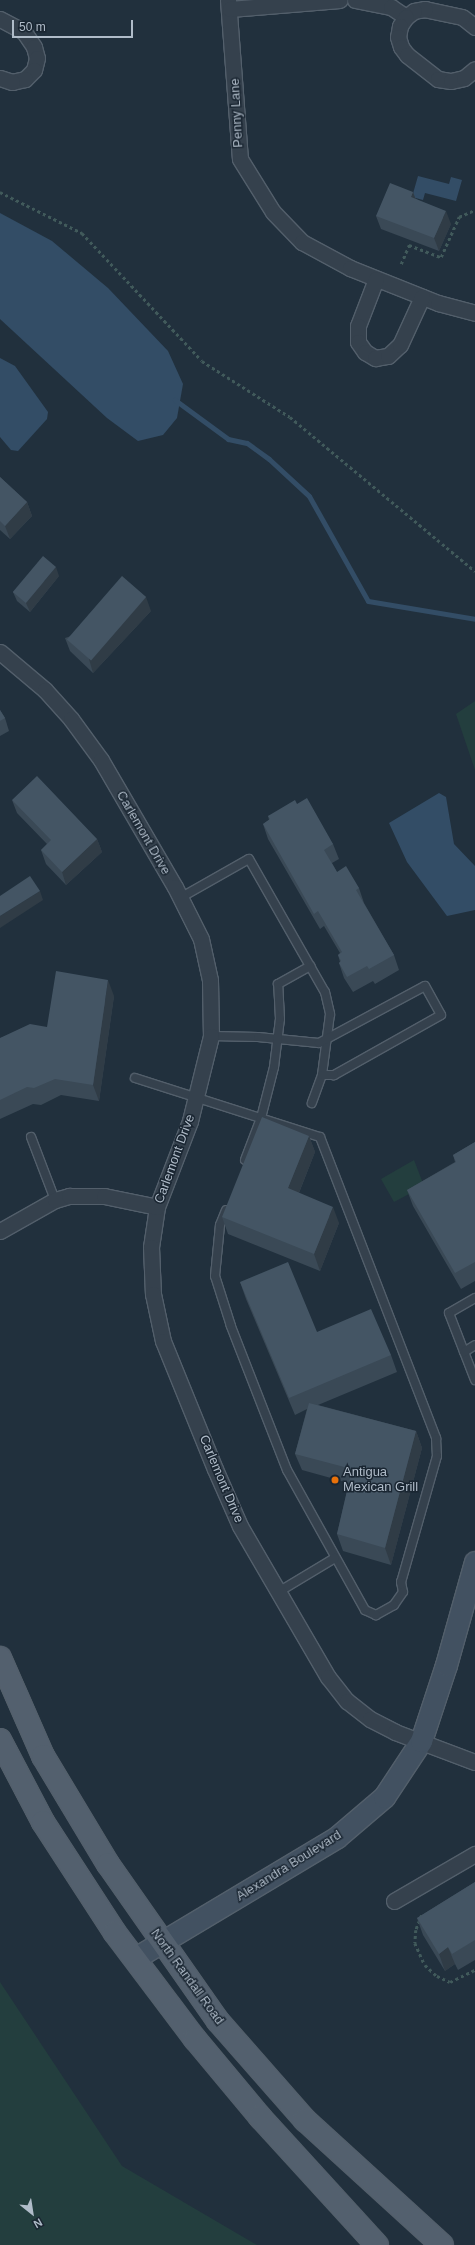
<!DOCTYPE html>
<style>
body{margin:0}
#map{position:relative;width:475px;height:2245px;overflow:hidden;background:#21303d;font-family:Arial,sans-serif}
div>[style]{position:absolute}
.green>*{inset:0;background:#233e3e}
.water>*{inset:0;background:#334d66}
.stream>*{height:5px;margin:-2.5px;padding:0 2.5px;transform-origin:2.5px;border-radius:2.5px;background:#334d66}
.path>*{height:2.5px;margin-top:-1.25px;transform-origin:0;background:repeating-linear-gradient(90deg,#415a5b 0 3px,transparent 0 6px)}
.roads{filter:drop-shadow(1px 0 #535f6b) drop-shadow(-1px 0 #535f6b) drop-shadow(0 1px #535f6b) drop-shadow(0 -1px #535f6b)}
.lane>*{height:8px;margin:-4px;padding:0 4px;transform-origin:4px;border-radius:4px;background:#35414d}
.street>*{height:15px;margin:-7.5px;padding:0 7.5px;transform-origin:7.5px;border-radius:7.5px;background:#35414d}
.secondary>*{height:21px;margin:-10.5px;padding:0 10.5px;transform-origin:10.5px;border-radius:10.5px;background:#425161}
.primary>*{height:22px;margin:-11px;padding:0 11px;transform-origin:11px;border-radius:11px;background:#53606e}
.wall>*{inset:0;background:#3a4956}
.shaded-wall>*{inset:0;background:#303c46}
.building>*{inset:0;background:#445564;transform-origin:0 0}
.dots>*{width:11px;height:11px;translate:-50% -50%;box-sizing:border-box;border:2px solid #1a2632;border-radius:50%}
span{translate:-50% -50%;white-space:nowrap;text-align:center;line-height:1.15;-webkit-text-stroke:3px #1a2632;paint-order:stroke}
.street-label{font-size:13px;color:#b0bcc9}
.poi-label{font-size:13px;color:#b0bcc9}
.left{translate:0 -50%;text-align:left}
.north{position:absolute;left:12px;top:2193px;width:40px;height:40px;-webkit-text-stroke:3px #1a2632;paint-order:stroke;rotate:150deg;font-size:11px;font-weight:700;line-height:16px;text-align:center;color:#b0bcc9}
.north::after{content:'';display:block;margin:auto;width:14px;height:18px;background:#b0bcc9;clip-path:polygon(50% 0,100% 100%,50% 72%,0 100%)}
.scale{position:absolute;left:12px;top:20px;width:121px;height:18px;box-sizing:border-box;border:2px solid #b0bcc9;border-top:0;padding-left:5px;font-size:12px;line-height:14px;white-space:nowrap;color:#b0bcc9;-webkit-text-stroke:3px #1a2632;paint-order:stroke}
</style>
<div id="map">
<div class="green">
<div style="clip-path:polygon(475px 701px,475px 770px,456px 714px)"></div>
<div style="clip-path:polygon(414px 1160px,424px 1186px,394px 1202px,381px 1179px)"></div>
<div style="clip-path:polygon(0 1982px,122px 2166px,257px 2245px,0 2245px)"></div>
</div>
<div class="water">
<div style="clip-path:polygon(418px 176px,449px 184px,451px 177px,462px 180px,456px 201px,425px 193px,423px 200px,412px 197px)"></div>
<div style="clip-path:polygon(0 213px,52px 241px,108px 288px,168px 351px,183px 384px,177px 418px,163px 435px,138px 441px,107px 418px,0 319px)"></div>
<div style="clip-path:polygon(0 358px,15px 366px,48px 412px,47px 419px,18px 451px,11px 450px,0 437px)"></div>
<div style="clip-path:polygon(439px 793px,446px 797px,454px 844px,475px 866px,475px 910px,447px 916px,407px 862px,389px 823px)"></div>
</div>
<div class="stream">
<div style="left:175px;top:400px;width:66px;rotate:36.3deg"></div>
<div style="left:228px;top:439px;width:19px;rotate:12deg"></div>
<div style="left:247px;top:443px;width:27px;rotate:36deg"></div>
<div style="left:269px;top:459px;width:54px;rotate:42.8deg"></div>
<div style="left:309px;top:496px;width:120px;rotate:60.7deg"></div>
<div style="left:368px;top:601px;width:109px;rotate:9.5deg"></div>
</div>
<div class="path">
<div style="left:0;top:192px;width:92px;rotate:26.6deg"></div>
<div style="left:82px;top:233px;width:175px;rotate:46.8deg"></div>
<div style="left:202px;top:361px;width:104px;rotate:32.5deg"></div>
<div style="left:290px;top:417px;width:241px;rotate:39.8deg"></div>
<div style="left:401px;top:264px;width:21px;rotate:-67deg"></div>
<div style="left:409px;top:245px;width:34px;rotate:21deg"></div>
<div style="left:441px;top:257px;width:44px;rotate:-65.8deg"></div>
<div style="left:459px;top:217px;width:17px;rotate:-24deg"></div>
<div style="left:422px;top:1915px;width:16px;rotate:112deg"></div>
<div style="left:416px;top:1930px;width:13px;rotate:94deg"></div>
<div style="left:415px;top:1943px;width:24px;rotate:66deg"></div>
<div style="left:425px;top:1965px;width:16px;rotate:43deg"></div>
<div style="left:437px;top:1976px;width:14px;rotate:25deg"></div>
<div style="left:450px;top:1982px;width:28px;rotate:-26deg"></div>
</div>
<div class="roads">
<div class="lane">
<div style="left:180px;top:898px;width:79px;rotate:-29.5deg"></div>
<div style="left:249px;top:859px;width:153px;rotate:60.3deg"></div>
<div style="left:325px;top:992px;width:23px;rotate:77deg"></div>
<div style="left:330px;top:1014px;width:62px;rotate:97.5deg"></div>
<div style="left:322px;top:1075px;width:30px;rotate:110deg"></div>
<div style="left:211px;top:1036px;width:47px;rotate:1.2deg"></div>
<div style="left:258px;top:1037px;width:61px;rotate:5.6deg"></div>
<div style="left:319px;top:1043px;width:120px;rotate:-28.3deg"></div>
<div style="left:425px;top:986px;width:33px;rotate:61deg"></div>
<div style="left:441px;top:1015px;width:123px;rotate:150.7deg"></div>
<div style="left:334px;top:1075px;width:12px;rotate:180deg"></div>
<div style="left:135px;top:1078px;width:194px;rotate:17.7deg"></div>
<div style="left:320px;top:1137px;width:323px;rotate:68.9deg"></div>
<div style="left:436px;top:1438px;width:18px;rotate:87deg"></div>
<div style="left:437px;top:1456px;width:131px;rotate:105.9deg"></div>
<div style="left:401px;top:1582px;width:10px;rotate:79deg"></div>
<div style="left:403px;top:1592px;width:16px;rotate:125deg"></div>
<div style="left:394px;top:1605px;width:21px;rotate:151deg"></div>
<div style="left:376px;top:1615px;width:12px;rotate:-156deg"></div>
<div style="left:365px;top:1610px;width:160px;rotate:-119.1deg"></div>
<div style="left:287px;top:1470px;width:155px;rotate:-111.3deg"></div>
<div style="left:231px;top:1326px;width:52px;rotate:-107.7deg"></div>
<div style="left:215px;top:1276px;width:51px;rotate:-84.4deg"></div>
<div style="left:220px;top:1225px;width:16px;rotate:-68deg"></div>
<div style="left:31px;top:1137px;width:67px;rotate:69.1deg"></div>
<div style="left:245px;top:1160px;width:45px;rotate:-69.1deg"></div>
<div style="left:261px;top:1118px;width:53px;rotate:-75.7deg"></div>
<div style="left:274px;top:1067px;width:48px;rotate:-82.9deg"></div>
<div style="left:280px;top:1019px;width:35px;rotate:-93deg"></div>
<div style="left:278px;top:984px;width:37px;rotate:-29deg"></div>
<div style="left:475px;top:1298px;width:30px;rotate:150deg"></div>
<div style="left:449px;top:1313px;width:72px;rotate:68.8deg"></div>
<div style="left:464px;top:1352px;width:13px;rotate:-32deg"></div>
<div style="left:280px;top:1591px;width:64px;rotate:-31deg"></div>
</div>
<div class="street">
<div style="left:228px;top:0;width:159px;rotate:85.7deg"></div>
<div style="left:240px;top:159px;width:62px;rotate:58.1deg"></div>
<div style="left:273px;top:212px;width:42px;rotate:46deg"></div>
<div style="left:302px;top:242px;width:55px;rotate:28.4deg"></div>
<div style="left:350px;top:268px;width:95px;rotate:21.7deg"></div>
<div style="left:438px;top:303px;width:38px;rotate:15deg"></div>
<div style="left:355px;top:0;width:37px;rotate:11deg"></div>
<div style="left:391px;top:7px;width:18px;rotate:34deg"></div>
<div style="left:230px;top:9px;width:110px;rotate:-4.7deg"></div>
<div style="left:0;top:19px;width:27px;rotate:28deg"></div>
<div style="left:24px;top:32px;width:18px;rotate:56deg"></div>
<div style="left:34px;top:47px;width:11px;rotate:75deg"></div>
<div style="left:37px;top:58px;width:12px;rotate:104deg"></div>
<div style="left:34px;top:70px;width:13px;rotate:135deg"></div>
<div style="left:25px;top:79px;width:13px;rotate:167deg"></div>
<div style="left:12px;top:82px;width:13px;rotate:-162deg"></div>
<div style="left:475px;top:27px;width:16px;rotate:-142deg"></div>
<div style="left:462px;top:17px;width:38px;rotate:-168deg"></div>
<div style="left:425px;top:9px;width:11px;rotate:170deg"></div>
<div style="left:414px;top:11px;width:10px;rotate:143deg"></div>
<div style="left:406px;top:17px;width:11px;rotate:124deg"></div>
<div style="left:400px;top:26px;width:11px;rotate:100deg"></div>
<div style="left:398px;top:37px;width:10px;rotate:73deg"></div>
<div style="left:401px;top:47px;width:10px;rotate:53deg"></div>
<div style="left:407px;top:55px;width:39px;rotate:38deg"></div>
<div style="left:438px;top:79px;width:13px;rotate:9deg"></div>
<div style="left:451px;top:81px;width:13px;rotate:-13deg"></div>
<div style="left:464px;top:78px;width:14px;rotate:-39deg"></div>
<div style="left:376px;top:279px;width:50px;rotate:111deg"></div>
<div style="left:358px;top:326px;width:16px;rotate:90deg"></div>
<div style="left:358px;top:342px;width:12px;rotate:55deg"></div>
<div style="left:365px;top:352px;width:12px;rotate:31deg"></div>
<div style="left:375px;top:358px;width:13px;rotate:-9deg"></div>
<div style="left:388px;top:356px;width:16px;rotate:-43deg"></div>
<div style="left:400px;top:345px;width:53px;rotate:-65.4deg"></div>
<div style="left:0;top:652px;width:59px;rotate:40.2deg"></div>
<div style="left:45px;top:690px;width:39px;rotate:48deg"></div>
<div style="left:71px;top:719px;width:51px;rotate:53.8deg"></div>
<div style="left:101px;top:760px;width:147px;rotate:59.8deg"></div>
<div style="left:175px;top:887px;width:58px;rotate:63.4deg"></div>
<div style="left:201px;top:939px;width:42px;rotate:77.6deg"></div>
<div style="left:210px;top:980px;width:56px;rotate:89deg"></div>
<div style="left:211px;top:1036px;width:88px;rotate:103.9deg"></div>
<div style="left:190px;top:1121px;width:92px;rotate:111deg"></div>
<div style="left:157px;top:1207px;width:40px;rotate:98.5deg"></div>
<div style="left:151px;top:1247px;width:47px;rotate:87.6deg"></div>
<div style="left:153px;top:1294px;width:48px;rotate:78deg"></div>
<div style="left:163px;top:1341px;width:138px;rotate:67.9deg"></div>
<div style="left:215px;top:1469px;width:62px;rotate:66.3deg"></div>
<div style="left:240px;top:1526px;width:175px;rotate:59.8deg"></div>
<div style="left:328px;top:1677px;width:31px;rotate:52deg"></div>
<div style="left:347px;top:1701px;width:29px;rotate:38deg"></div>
<div style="left:370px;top:1719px;width:28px;rotate:27deg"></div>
<div style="left:395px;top:1732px;width:85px;rotate:20.6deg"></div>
<div style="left:0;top:1231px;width:63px;rotate:-29.4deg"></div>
<div style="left:55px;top:1200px;width:15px;rotate:-16deg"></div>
<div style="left:69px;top:1196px;width:35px"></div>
<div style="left:104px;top:1196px;width:54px;rotate:11.7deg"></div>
<div style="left:394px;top:1901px;width:94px;rotate:-30.1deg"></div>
</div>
<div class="secondary">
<div style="left:135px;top:1958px;width:235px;rotate:-30.9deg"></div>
<div style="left:337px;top:1837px;width:62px;rotate:-40.4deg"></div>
<div style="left:384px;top:1797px;width:67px;rotate:-56.5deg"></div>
<div style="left:421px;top:1741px;width:80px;rotate:-71.8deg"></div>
<div style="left:446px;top:1665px;width:107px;rotate:-74.3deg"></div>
</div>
<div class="primary">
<div style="left:0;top:1658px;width:107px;rotate:66.3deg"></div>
<div style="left:43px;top:1756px;width:126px;rotate:59deg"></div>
<div style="left:108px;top:1864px;width:192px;rotate:55deg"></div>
<div style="left:218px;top:2021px;width:132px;rotate:48.7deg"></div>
<div style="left:305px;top:2120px;width:185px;rotate:42.4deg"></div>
<div style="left:0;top:1740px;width:93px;rotate:62.3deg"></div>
<div style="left:43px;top:1822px;width:132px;rotate:57deg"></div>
<div style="left:115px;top:1933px;width:133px;rotate:53deg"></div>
<div style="left:195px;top:2039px;width:102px;rotate:50.2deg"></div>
<div style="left:260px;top:2117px;width:173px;rotate:47.6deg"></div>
</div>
</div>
<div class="wall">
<div style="clip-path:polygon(413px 192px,415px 198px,451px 224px,439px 251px,381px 229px,376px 216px)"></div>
<div style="clip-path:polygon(0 477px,27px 502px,32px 516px,10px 539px,0 530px)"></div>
<div style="clip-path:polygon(59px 576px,30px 612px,17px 601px,13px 592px)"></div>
<div style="clip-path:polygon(151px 611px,93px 673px,70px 651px,65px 638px)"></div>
<div style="clip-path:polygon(0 710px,5px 718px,9px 731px,0 736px)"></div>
<div style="clip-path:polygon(12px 800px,97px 839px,102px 852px,66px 885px,46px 864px,41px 850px,47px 844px,17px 813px)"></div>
<div style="clip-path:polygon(297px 804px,333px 844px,339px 859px,332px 863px,337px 872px,359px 888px,364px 903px,394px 955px,399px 970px,375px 984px,373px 981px,353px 992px,344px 978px,339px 963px,340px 962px,338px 955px,340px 953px,324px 926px,320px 929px,268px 839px,263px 824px,269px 820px,268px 816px)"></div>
<div style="clip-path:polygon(114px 996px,99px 1101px,61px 1095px,41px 1105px,33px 1104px,0 1119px,0 1038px,47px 1027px)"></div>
<div style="clip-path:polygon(309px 1136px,315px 1152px,299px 1193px,339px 1223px,320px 1271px,228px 1234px,222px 1217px)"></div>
<div style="clip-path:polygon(475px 1142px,475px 1281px,461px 1289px,413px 1206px,407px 1190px,455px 1162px,453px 1155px)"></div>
<div style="clip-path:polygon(240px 1282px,317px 1332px,391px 1355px,397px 1372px,318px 1405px,416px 1431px,422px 1448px,391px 1565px,343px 1551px,337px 1534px,349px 1483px,302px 1470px,295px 1454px,307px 1409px,295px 1415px,246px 1299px)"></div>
<div style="clip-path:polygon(475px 1882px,475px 1960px,458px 1970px,455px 1964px,445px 1971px,423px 1935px,417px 1918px)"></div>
</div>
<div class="shaded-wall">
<div style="clip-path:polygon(413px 192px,418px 206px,411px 197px)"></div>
<div style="clip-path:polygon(446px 211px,451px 224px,439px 251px,434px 238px)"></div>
<div style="clip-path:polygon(27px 502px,32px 516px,10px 539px,5px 526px)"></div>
<div style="clip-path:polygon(56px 567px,59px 576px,30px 612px,26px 603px)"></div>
<div style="clip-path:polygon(146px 597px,151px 611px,93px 673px,89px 659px)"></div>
<div style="clip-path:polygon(97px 839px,102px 852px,66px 885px,62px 872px)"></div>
<div style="clip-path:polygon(40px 891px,43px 900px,0 928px,0 916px)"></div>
<div style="clip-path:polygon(108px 980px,114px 996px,99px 1101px,93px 1085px)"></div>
<div style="clip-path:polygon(309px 1136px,315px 1152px,294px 1205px,288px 1188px)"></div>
<div style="clip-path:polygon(333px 1207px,339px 1223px,320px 1271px,314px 1254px)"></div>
<div style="clip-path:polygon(416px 1431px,422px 1448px,391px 1565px,385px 1548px)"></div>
<div style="clip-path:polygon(448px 1947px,455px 1964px,445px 1971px,439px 1954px)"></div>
</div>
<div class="building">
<div style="clip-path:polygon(390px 183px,413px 192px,411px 197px,446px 211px,434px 238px,376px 216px)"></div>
<div style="clip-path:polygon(0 477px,27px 502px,5px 526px,0 521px)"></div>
<div style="left:43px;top:556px;width:17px;height:47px;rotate:40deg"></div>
<div style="left:122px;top:576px;width:32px;height:84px;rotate:41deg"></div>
<div style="clip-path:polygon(0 710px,5px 718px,0 721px)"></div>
<div style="clip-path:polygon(37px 776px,97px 839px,62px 872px,41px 850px,51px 840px,12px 800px)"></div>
<div style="clip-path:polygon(307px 798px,333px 844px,324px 850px,337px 872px,346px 866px,359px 888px,356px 890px,394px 955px,369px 969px,367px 966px,347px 977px,339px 963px,341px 961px,338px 955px,342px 952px,318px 911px,314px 914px,263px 824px,270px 819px,268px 816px,295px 800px,297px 804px)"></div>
<div style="clip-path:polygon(30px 876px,40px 891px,0 916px,0 896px)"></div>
<div style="clip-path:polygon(56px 971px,108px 980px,93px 1085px,55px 1079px,34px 1088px,27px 1087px,0 1100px,0 1038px,30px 1024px,47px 1027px)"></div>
<div style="clip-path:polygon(262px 1117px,309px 1136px,288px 1188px,333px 1207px,314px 1254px,222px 1217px)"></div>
<div style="clip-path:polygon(475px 1142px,475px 1262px,455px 1273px,407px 1190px,456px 1162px,453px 1155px)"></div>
<div style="clip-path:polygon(288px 1262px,317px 1332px,371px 1309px,391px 1355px,289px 1398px,240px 1282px)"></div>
<div style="clip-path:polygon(309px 1403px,416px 1431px,385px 1548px,337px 1534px,352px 1469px,295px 1454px)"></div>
<div style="clip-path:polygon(475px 1882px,475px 1940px,452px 1954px,448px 1947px,439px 1954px,417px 1918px)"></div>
</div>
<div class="dots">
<div style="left:335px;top:1480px;background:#e8710a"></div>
</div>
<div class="street-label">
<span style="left:237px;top:113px;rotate:-93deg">Penny Lane</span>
<span style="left:143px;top:833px;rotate:60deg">Carlemont Drive</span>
<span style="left:175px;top:1159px;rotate:-70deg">Carlemont Drive</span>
<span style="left:221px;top:1479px;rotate:67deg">Carlemont Drive</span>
<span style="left:289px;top:1866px;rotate:-32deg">Alexandra Boulevard</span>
<span style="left:187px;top:1977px;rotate:54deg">North Randall Road</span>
</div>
<div class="poi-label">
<span class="left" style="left:343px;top:1480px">Antigua<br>Mexican Grill</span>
</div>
<div class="north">N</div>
<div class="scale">50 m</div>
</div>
